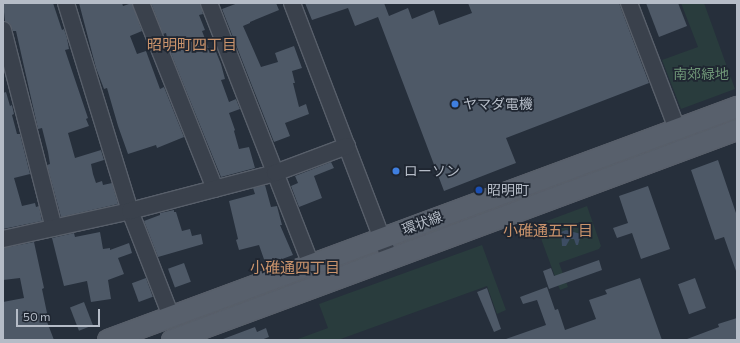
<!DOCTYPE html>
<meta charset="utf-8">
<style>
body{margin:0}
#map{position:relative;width:740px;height:343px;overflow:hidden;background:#262f3b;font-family:Commissioner,"Noto Sans JP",sans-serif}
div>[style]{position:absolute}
.green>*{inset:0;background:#293c3d}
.water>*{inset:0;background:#3d4d63}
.building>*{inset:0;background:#4e5967;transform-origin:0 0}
.roads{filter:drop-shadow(1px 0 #585f6a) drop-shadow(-1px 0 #585f6a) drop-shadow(0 1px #585f6a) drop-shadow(0 -1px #585f6a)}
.minor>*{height:16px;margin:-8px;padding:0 8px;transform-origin:8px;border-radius:8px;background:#3a414c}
.major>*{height:20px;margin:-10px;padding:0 10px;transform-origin:10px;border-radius:10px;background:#58606c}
.dots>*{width:11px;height:11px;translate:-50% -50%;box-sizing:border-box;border:2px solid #1f2631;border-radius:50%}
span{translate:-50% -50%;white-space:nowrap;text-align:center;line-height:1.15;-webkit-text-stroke:3.5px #1f2631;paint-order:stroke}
.park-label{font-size:14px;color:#6f9677}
.poi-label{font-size:14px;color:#b5bcc7}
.left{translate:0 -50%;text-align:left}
.street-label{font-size:14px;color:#b5bcc7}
.neighbourhood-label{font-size:15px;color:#cb946c}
.frame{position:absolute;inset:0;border:4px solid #b5bcc7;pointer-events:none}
.scale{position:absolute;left:16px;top:309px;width:84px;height:18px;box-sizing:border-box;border:2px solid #b5bcc7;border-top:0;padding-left:5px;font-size:12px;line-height:14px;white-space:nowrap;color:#b5bcc7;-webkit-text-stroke:3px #1f2631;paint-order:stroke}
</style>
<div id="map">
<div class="green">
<div style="clip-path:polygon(681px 3px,704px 3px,735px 89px,681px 109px,662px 60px,698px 47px)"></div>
<div style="clip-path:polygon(587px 206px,601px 246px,599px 249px,559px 263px,568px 287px,560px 290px,536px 225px)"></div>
<div style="clip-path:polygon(482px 245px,506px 310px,497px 314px,487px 286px,338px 340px,295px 340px,328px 328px,319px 304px)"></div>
</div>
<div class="water">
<div style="clip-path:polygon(566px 230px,581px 234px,578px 245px,576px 245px,574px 239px,570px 239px,566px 246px,562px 246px,561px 232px)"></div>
</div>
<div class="building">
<div style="clip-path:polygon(3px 3px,53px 3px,62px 30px,64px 29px,67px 38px,69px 49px,65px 50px,88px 118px,86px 119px,89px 126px,68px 133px,75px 158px,101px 150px,104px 160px,91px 164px,93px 174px,96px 183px,102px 181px,103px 185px,112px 183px,118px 204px,61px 217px,47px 165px,50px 164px,48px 152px,42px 128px,38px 129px,16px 31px,13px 31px,10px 24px,5px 21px)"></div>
<div style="clip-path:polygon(79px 3px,122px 3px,123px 6px,132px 3px,142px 31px,130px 36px,137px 54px,146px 51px,160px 89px,164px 87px,184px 137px,157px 148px,156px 145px,128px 154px,118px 126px,107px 88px,104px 89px,96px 68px)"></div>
<div style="clip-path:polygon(151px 3px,200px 3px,203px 14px,199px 15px,205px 30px,202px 31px,209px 49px,214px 47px,221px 64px,225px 79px,221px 80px,229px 102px,236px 99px,240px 109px,229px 113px,235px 130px,234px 131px,239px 149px,249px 147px,255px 168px,221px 177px,170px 51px,166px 33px,163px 34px)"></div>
<div style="clip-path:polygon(238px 3px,276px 3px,279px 10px,250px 22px,250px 23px,243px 26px,261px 67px,278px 62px,275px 53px,294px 46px,302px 68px,292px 71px,295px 83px,293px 83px,299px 107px,306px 104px,309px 114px,285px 123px,290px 136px,274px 142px,222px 9px)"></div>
<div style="clip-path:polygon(305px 3px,384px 3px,389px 16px,408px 8px,412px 19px,434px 10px,439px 25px,472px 13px,468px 3px,619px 3px,649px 83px,506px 138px,516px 163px,444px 191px,378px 17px,355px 26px,348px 8px,312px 20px)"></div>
<div style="clip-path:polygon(646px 3px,678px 3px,687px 26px,659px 37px)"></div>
<div style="clip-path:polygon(6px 92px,10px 106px,12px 105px,14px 114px,12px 115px,17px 134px,20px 134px,30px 174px,14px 178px,22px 206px,35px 203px,36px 207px,39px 206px,42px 221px,3px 229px,3px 93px)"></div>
<div style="clip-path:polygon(718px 160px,737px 216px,737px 271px,736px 271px,724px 237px,715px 240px,691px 170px)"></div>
<div style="clip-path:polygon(331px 162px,334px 168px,314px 176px,322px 198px,299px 207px,291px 186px,298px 183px,295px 176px)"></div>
<div style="clip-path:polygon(265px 185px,271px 207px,277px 206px,282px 225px,280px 225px,293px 255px,266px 265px,259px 245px,239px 250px,236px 240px,238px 239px,229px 201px,255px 194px,253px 188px)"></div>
<div style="clip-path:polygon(648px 186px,670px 249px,641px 259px,632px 233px,617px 238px,613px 228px,628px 223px,619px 196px)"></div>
<div style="clip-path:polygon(174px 210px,174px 212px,176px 212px,182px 231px,190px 229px,192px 236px,201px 234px,203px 244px,158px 257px,144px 221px,160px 215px,160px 213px)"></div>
<div style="clip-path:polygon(100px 232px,103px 249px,110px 248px,110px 250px,129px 243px,132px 253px,118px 258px,124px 274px,108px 280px,111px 299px,91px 302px,87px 281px,64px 286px,52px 238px,74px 233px,75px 237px)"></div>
<div style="clip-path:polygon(34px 242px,44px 288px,42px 289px,47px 313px,44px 314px,54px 340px,3px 340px,3px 302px,24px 298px,20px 278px,3px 280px,3px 248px)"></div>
<div style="clip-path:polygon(599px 260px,602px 270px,549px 289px,543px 271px,551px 268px,554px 276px)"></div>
<div style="left:184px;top:263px;width:20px;height:17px;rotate:70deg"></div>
<div style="left:146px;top:278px;width:20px;height:15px;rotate:70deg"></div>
<div style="clip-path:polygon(640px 278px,662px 340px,506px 340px,506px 339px,546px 325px,537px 300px,523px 304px,520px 297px,547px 287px,555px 310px,558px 309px,565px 330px,596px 319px,589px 300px,607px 294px,605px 290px)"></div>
<div style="left:695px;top:278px;width:32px;height:18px;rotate:70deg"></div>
<div style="clip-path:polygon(487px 288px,501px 329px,494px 332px,477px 292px)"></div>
<div style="left:84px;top:302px;width:25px;height:15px;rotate:69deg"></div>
<div style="clip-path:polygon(737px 318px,737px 340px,688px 340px,687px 339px,719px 327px,718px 324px)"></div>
<div style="clip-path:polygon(255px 327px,257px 332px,266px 328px,269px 337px,261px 340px,223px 340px,223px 339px)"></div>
</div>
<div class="roads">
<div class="minor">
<div style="left:66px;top:3px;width:218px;rotate:72.9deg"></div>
<div style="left:130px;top:211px;width:113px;rotate:68.7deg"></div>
<div style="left:141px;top:3px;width:200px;rotate:68.3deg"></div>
<div style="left:209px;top:3px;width:280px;rotate:68.7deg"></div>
<div style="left:292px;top:3px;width:275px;rotate:69.1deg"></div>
<div style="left:629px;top:3px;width:135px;rotate:69.1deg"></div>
<div style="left:3px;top:30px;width:204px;rotate:75.6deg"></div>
<div style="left:3px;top:239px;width:130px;rotate:-12.4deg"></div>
<div style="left:130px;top:211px;width:150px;rotate:-14.7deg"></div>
<div style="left:275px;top:173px;width:77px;rotate:-20.6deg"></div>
</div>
<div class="major">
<div style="left:108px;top:340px;width:671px;rotate:-20.33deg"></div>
<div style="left:172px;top:340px;width:603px;rotate:-20.39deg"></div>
</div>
</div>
<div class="dots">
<div style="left:455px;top:104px;background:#3f7fe0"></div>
<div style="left:396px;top:171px;background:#3f7fe0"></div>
<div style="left:479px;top:190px;background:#1a4fb4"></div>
</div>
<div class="park-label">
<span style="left:701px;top:74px">南郊緑地</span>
</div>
<div class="poi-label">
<span class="left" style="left:463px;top:104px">ヤマダ電機</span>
<span class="left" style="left:404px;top:171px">ローソン</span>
<span class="left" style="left:487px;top:190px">昭明町</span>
</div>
<div class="street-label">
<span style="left:422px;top:223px;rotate:-20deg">環状線</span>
</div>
<div class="neighbourhood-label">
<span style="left:192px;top:45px">昭明町四丁目</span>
<span style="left:548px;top:231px">小碓通五丁目</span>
<span style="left:295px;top:268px">小碓通四丁目</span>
</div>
<div class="frame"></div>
<div class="scale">50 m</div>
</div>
